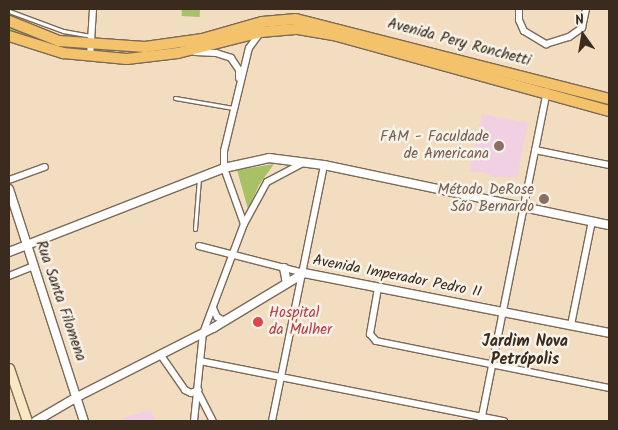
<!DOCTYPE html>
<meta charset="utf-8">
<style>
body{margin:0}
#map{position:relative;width:618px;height:430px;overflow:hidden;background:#f2ddc0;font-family:Kalam,sans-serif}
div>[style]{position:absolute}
.built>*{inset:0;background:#f1d0e3}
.green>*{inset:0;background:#a8c167;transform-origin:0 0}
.roads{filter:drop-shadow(1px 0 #7b6957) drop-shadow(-1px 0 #7b6957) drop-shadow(0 1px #7b6957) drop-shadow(0 -1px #7b6957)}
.service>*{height:3px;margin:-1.5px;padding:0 1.5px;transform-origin:1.5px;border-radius:1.5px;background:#fff}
.minor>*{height:6px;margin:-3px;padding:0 3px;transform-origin:3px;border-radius:3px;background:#fff}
.tertiary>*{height:8px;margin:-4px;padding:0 4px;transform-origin:4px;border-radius:4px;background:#fff}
.secondary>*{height:9px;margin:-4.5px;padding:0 4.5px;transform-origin:4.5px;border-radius:4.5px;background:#fae7c3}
.primary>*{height:10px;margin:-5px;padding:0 5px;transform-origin:5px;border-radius:5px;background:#f3c26a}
.dots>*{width:14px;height:14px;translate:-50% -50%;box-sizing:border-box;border:2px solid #f7f3e8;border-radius:50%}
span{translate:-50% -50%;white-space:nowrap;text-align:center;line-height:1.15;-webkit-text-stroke:5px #f7f3e8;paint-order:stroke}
.street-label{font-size:15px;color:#3b2a1e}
.education-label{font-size:15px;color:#785e54}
.right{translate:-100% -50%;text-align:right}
.health-label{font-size:15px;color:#be3a42}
.left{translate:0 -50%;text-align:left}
.neighbourhood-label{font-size:16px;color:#3b2a1e;font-weight:700}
.frame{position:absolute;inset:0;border:10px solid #3b2a1e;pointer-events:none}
.north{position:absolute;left:558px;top:10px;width:50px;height:50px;-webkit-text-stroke:4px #f7f3e8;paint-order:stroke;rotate:347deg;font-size:14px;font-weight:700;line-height:20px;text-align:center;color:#3b2a1e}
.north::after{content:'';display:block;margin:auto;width:18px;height:22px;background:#3b2a1e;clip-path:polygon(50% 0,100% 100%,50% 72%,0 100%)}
</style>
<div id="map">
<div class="built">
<div style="clip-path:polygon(482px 114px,528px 123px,517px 177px,493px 177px,484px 172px,469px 172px)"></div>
<div style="clip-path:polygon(151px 410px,155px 421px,124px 421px,123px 418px)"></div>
</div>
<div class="green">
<div style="left:182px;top:9px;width:18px;height:7px;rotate:3deg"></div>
<div style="clip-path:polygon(9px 25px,52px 43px,83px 48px,82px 52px,26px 39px,9px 31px)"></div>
<div style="clip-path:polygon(274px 164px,259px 185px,248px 209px,237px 170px)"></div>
</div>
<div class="roads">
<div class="service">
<div style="left:9px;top:11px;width:58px;rotate:20.3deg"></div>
<div style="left:63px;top:31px;width:28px;rotate:10deg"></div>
<div style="left:175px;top:98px;width:59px;rotate:9.8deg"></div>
<div style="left:195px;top:229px;width:51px;rotate:-85.5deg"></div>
</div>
<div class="minor">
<div style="left:519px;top:9px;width:11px;rotate:90deg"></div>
<div style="left:519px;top:20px;width:12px;rotate:66deg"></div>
<div style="left:524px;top:31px;width:26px;rotate:31deg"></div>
<div style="left:546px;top:44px;width:24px;rotate:-17deg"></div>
<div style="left:569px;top:37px;width:16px;rotate:-35deg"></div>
<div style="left:582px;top:28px;width:19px;rotate:-78deg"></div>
<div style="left:195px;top:52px;width:21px;rotate:3deg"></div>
<div style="left:216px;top:53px;width:16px;rotate:18deg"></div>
<div style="left:231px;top:58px;width:14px;rotate:56deg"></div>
<div style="left:239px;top:70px;width:8px;rotate:90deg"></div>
<div style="left:90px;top:57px;width:48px;rotate:-86.4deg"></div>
<div style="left:535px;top:150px;width:76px;rotate:11.5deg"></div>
<div style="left:9px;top:180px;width:38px;rotate:-20deg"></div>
<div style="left:244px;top:224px;width:59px;rotate:-109.7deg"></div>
<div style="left:224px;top:168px;width:17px;rotate:-90deg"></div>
<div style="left:224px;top:151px;width:106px;rotate:-76.4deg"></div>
<div style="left:249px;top:48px;width:19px;rotate:-54deg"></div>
<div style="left:199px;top:246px;width:108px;rotate:14.4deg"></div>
<div style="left:9px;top:276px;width:27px;rotate:-22deg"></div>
<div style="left:378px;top:288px;width:47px;rotate:99.9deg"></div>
<div style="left:370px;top:334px;width:9px;rotate:49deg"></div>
<div style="left:376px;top:341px;width:238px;rotate:11.4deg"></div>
<div style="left:213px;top:308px;width:10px;rotate:66deg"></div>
<div style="left:217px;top:317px;width:9px;rotate:27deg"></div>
<div style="left:571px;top:325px;width:106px;rotate:-78.6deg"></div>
<div style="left:160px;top:354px;width:44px;rotate:55.2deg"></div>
<div style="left:185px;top:390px;width:7px;rotate:27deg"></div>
<div style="left:191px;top:393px;width:8px;rotate:-23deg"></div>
<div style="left:200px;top:361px;width:310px;rotate:11.2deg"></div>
<div style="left:199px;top:394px;width:30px;rotate:63deg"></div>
<div style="left:194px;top:421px;width:88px;rotate:-84.2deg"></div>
<div style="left:203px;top:333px;width:116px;rotate:-69.4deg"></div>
<div style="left:244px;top:224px;width:48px;rotate:-61.3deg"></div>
<div style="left:267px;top:182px;width:43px;rotate:-27.8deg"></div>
<div style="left:272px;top:421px;width:261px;rotate:-78.5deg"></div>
<div style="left:481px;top:421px;width:336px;rotate:-78.7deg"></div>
</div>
<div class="tertiary">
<div style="left:9px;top:189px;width:244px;rotate:72.1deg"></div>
<div style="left:9px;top:252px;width:231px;rotate:-21.3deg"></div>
<div style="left:224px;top:168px;width:46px;rotate:-12.5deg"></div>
<div style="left:269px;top:158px;width:55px;rotate:7.3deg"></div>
<div style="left:324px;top:165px;width:291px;rotate:11.9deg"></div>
<div style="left:284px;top:268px;width:15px;rotate:79deg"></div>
<div style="left:36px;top:421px;width:48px;rotate:-30.3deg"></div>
<div style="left:77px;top:397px;width:153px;rotate:-26.9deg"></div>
<div style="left:213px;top:328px;width:106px;rotate:-31.1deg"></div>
<div style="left:304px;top:273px;width:311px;rotate:11.1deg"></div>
</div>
<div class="secondary">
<div style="left:9px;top:368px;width:56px;rotate:71.2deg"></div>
</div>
<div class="primary">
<div style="left:9px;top:21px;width:54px;rotate:21.8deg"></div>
<div style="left:59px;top:41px;width:86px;rotate:4deg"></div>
<div style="left:145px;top:47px;width:58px;rotate:-8deg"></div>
<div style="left:202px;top:39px;width:62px;rotate:-15.8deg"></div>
<div style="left:262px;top:22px;width:34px;rotate:-5deg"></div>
<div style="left:296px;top:19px;width:323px;rotate:14.3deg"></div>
<div style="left:9px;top:36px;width:57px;rotate:17.5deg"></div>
<div style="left:63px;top:53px;width:64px;rotate:5.4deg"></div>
<div style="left:127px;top:59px;width:51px;rotate:-6.7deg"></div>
<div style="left:178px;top:53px;width:86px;rotate:-14.2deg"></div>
<div style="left:261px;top:32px;width:37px;rotate:-5deg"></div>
<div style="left:298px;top:29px;width:40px;rotate:10deg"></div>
<div style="left:337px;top:36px;width:282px;rotate:15.4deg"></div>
</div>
</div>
<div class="dots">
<div style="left:499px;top:146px;background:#8d6e63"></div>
<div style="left:544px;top:199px;background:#8d6e63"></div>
<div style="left:258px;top:322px;background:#e0444e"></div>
</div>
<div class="street-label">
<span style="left:459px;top:43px;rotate:15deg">Avenida Pery Ronchetti</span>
<span style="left:397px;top:277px;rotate:11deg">Avenida Imperador Pedro II</span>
<span style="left:60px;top:301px;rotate:71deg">Rua Santa Filomena</span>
</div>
<div class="education-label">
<span class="right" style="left:489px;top:146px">FAM - Faculdade<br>de Americana</span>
<span class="right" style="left:534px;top:199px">Método DeRose<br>São Bernardo</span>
</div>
<div class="health-label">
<span class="left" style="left:269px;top:322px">Hospital<br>da Mulher</span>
</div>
<div class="neighbourhood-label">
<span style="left:525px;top:351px">Jardim Nova<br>Petrópolis</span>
</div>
<div class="frame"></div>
<div class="north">N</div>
</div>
